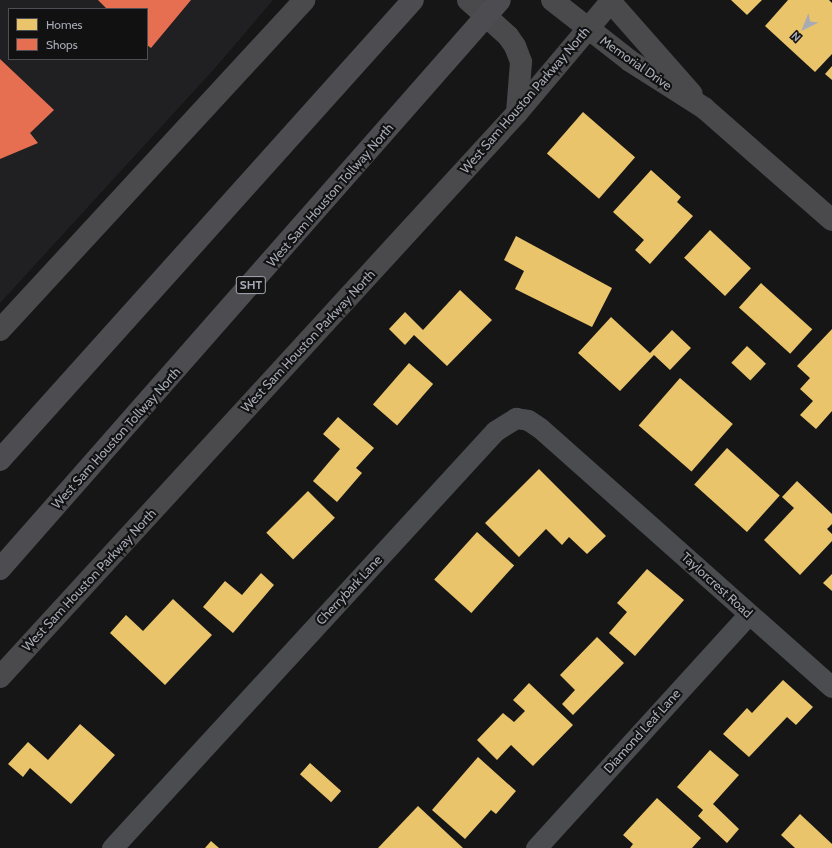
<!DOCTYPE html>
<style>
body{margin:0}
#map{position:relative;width:832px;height:848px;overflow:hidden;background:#161617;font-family:Cabin,sans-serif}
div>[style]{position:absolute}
.built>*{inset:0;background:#202022}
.homes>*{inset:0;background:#e9c46a;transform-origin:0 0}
.shops>*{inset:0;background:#e76f51}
.minor>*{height:21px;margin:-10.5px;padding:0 10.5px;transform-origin:10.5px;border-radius:10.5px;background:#4b4c4f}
.secondary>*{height:22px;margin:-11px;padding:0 11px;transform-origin:11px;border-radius:11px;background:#4a4a4d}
.motorway>*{height:22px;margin:-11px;padding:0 11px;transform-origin:11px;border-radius:11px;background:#4d4d51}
span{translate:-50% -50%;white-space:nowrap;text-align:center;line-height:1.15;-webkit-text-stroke:4px #111112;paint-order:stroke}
.shield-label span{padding:1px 3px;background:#111112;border:1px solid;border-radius:3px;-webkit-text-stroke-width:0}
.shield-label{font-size:12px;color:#a8abb6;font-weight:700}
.street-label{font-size:13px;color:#a8abb6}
.legend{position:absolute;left:8px;top:8px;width:140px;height:52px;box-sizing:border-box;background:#111112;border:1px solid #4d4f54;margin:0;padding:5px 7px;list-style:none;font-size:12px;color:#a8abb6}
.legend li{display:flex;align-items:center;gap:8px;height:20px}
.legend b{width:20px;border:1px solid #4d4f54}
.north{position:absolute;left:784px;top:8px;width:40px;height:40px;-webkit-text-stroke:3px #111112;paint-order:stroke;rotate:223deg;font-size:11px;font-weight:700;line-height:16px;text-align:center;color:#a8abb6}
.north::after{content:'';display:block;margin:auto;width:14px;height:18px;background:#a8abb6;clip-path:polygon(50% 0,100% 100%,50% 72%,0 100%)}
</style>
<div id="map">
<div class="built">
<div style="clip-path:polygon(evenodd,0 0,273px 0,215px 68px,0 303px,0 0,9px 9px,147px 9px,147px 59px,9px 59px,9px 9px)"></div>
</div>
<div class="homes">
<div style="clip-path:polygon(731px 0,762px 0,747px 15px)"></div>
<div style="clip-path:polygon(788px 0,829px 0,832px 3px,832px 54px,815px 72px,765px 26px)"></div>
<div style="clip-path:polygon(832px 66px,832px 80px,825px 74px)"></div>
<div style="left:583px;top:112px;width:69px;height:55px;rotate:41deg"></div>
<div style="clip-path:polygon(651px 170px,681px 197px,677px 202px,693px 216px,650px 264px,635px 250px,644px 240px,613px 212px)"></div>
<div style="left:710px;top:230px;width:56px;height:38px;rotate:43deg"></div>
<div style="clip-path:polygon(516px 236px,612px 288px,592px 327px,515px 289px,524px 271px,504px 260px)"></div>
<div style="left:761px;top:283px;width:69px;height:33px;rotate:42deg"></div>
<div style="clip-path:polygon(460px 290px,492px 320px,447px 366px,414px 335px,405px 345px,389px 329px,405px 312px,423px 330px)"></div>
<div style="clip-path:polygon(611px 317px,650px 353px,672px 330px,691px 348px,670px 370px,654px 355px,620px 391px,578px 353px)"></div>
<div style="clip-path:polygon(832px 329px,832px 411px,816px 429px,800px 415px,813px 401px,800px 389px,810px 378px,797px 366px)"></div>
<div style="left:747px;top:346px;width:26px;height:23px;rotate:43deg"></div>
<div style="left:409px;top:363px;width:32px;height:55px;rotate:41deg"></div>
<div style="left:680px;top:378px;width:70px;height:63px;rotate:41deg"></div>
<div style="clip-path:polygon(338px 417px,374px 448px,356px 468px,362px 473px,337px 502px,313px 481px,340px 449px,323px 434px)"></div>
<div style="left:727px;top:448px;width:71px;height:49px;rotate:42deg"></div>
<div style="clip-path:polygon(539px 469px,606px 536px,587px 554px,569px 537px,562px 545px,546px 529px,519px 557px,485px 523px)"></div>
<div style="clip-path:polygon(797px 481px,832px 514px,832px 524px,827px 529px,832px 534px,832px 541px,800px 575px,764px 540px,794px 508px,782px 497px)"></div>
<div style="left:308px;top:491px;width:38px;height:59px;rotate:45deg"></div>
<div style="left:477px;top:532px;width:50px;height:64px;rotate:42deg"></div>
<div style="clip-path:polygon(647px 569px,684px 600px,635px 656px,609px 633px,627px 612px,617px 603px)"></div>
<div style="clip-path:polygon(261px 573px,274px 585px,233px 633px,203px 607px,225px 581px,242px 595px)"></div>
<div style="clip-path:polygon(832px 574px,832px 591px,823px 583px)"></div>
<div style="clip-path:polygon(173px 599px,212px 635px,165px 685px,110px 633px,126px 615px,143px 631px)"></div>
<div style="clip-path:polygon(597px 637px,624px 663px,573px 715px,562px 704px,575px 690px,560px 675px)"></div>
<div style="clip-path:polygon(783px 680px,813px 707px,796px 725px,787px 717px,749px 757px,723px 734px,747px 708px,752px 713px)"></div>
<div style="clip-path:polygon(529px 683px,573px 725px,533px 766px,511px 745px,497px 760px,477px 740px,503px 713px,514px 722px,525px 711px,513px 700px)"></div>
<div style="clip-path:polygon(80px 724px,115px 755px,71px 804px,30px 768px,23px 777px,8px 764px,28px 742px,48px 760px)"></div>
<div style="clip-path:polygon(710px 750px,739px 775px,713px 804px,739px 829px,727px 843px,698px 816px,703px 810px,677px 787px)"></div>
<div style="clip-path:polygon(478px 757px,516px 791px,496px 814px,491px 810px,465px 839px,432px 810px)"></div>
<div style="left:310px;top:763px;width:42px;height:15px;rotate:42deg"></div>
<div style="clip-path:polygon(657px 798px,701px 838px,692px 848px,630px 848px,633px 844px,623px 835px)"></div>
<div style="clip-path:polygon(418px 806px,463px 848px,378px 848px)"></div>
<div style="clip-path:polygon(800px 814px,832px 844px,832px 848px,795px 848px,781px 835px)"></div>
<div style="clip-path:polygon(211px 841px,219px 848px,205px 848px)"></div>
</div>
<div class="shops">
<div style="clip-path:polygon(98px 0,191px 0,151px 48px,147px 45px,147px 9px,107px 9px)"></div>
<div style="clip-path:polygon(0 59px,54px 110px,30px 133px,38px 143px,0 159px)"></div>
</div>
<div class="minor">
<div style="left:112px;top:848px;width:566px;rotate:-47.43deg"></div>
<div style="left:495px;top:431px;width:25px;rotate:-32deg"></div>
<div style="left:516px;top:418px;width:12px;rotate:9deg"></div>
<div style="left:528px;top:420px;width:14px;rotate:34deg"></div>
<div style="left:540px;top:428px;width:390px;rotate:41.6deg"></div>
<div style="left:536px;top:848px;width:316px;rotate:-47.7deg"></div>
</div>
<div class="secondary">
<div style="left:468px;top:0;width:54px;rotate:42deg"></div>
<div style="left:508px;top:36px;width:12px;rotate:55deg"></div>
<div style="left:515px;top:46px;width:17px;rotate:69deg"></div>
<div style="left:521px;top:62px;width:51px;rotate:94.5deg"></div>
<div style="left:552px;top:0;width:99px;rotate:38deg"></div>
<div style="left:630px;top:61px;width:88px;rotate:32.4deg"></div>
<div style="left:704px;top:108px;width:170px;rotate:41.2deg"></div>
<div style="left:609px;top:0;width:125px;rotate:48.6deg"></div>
<div style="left:0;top:330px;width:449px;rotate:-47.3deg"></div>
<div style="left:0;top:677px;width:765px;rotate:-47.49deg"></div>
<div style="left:517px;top:113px;width:148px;rotate:-49.9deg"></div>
</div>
<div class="motorway">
<div style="left:0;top:460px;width:618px;rotate:-48.08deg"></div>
<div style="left:0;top:569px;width:757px;rotate:-48.69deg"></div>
</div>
<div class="shield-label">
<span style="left:251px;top:285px">SHT</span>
</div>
<div class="street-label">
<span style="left:636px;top:63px;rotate:35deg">Memorial Drive</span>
<span style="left:525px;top:100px;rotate:-49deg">West Sam Houston Parkway North</span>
<span style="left:330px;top:195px;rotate:-49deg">West Sam Houston Tollway North</span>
<span style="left:308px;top:341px;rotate:-47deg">West Sam Houston Parkway North</span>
<span style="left:116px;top:438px;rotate:-48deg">West Sam Houston Tollway North</span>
<span style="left:89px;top:580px;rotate:-47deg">West Sam Houston Parkway North</span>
<span style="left:717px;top:585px;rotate:42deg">Taylorcrest Road</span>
<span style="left:349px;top:590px;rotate:-47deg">Cherrybark Lane</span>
<span style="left:642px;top:731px;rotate:-48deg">Diamond Leaf Lane</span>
</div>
<ul class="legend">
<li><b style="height:11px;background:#e9c46a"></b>Homes</li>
<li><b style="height:11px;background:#e76f51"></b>Shops</li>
</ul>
<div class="north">N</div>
</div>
